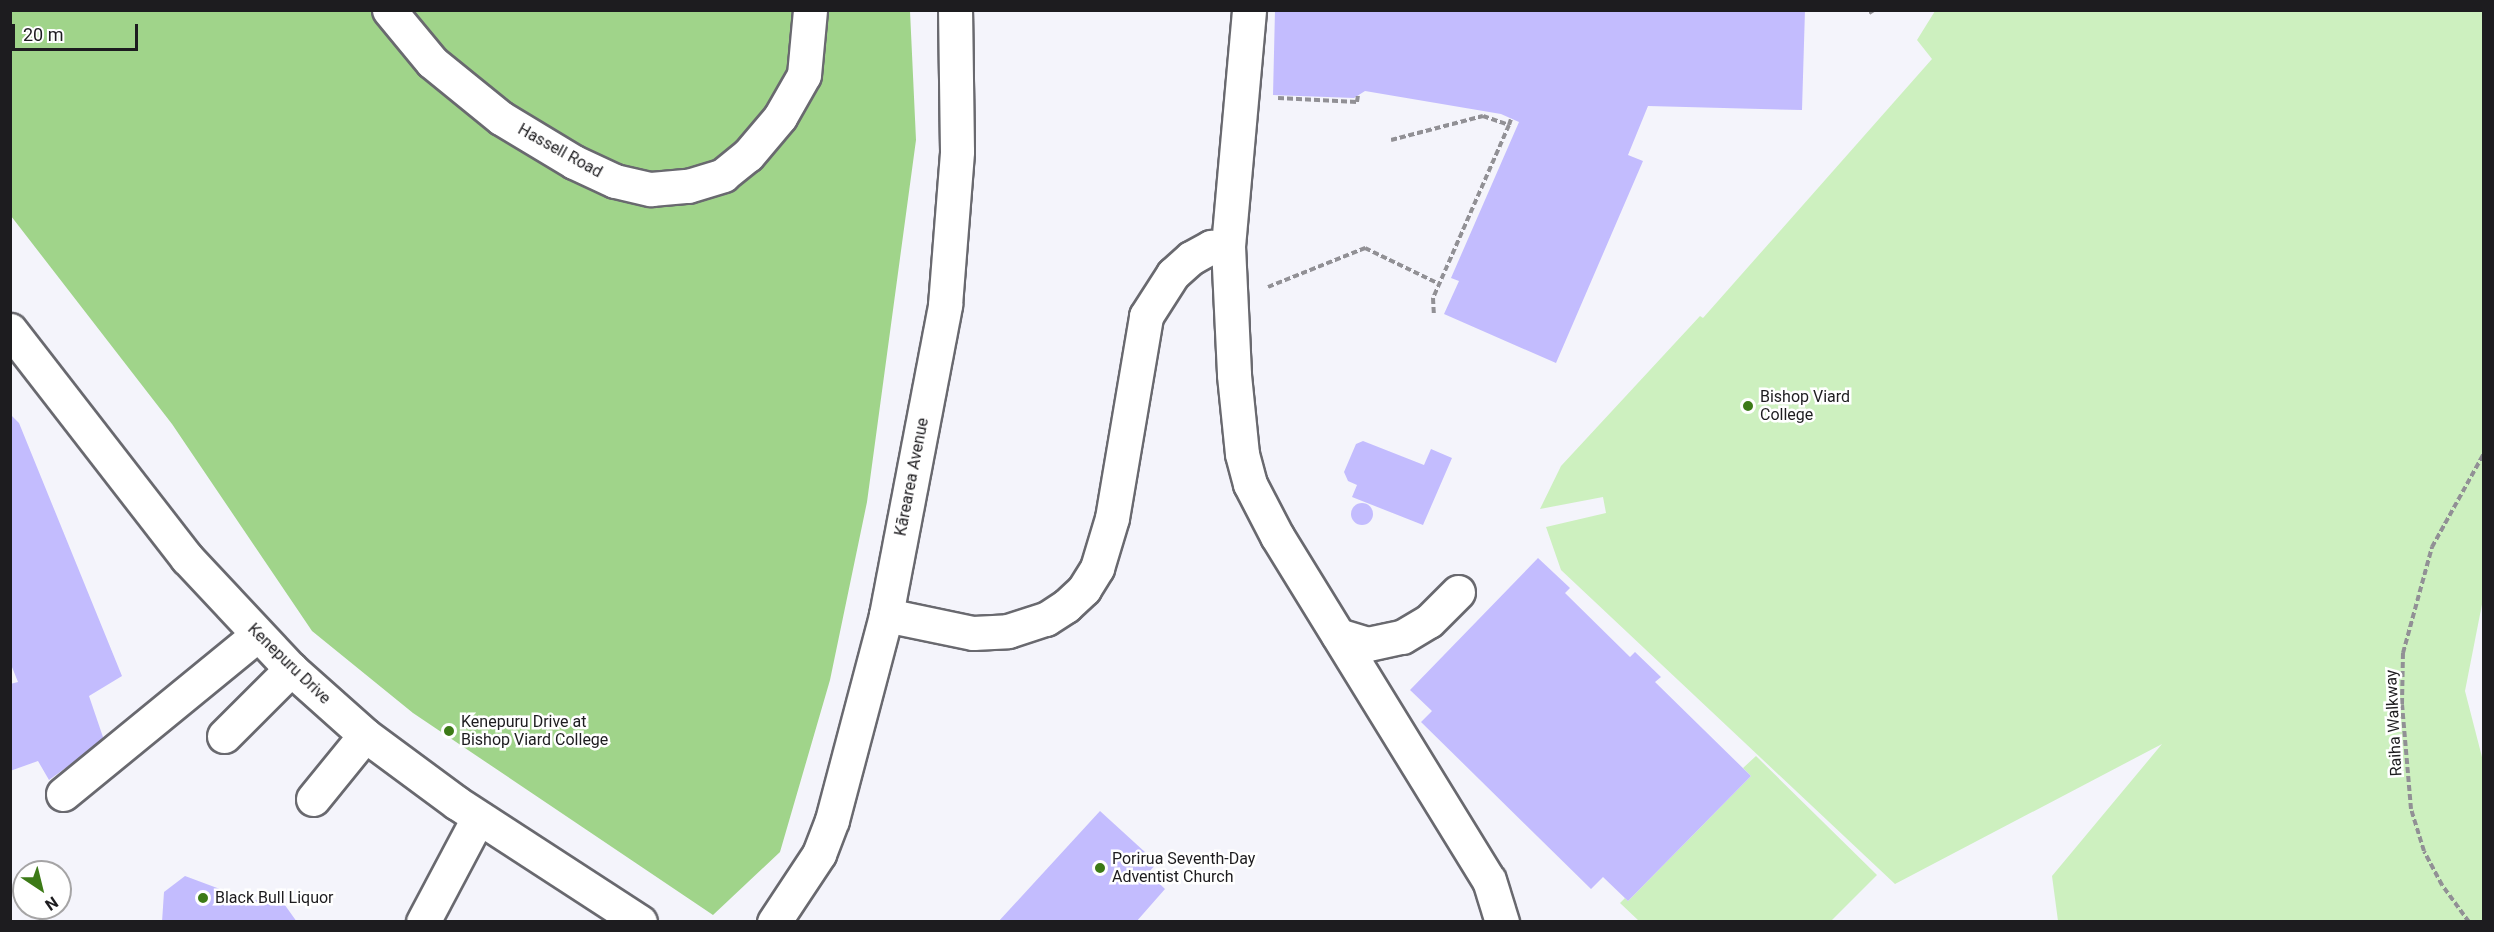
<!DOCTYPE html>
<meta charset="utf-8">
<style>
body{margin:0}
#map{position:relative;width:2494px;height:932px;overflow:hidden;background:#f4f4fb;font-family:Roboto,sans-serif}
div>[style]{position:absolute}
.green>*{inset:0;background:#cdf0bf}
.forest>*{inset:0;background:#a0d48a}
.building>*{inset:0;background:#c3bcfe}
.round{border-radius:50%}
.path>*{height:4px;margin-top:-2px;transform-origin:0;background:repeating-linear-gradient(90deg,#919095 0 6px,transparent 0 9px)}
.roads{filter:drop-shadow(2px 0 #69696f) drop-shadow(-2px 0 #69696f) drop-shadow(0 2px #69696f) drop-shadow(0 -2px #69696f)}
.minor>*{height:33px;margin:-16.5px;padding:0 16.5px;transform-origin:16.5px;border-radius:16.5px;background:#fff}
.major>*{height:33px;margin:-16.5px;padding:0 16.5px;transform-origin:16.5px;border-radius:16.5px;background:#fff}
.dots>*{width:16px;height:16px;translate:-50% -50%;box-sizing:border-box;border:3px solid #fff;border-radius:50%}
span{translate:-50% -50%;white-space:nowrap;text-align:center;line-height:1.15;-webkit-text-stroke:5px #fff;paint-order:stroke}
.street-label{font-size:16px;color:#1d1c1f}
.poi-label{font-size:16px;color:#1d1c1f}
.left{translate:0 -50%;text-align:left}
.frame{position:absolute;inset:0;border:12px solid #1d1c1f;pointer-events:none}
.north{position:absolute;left:12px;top:860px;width:60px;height:60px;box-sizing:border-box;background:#fff;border:2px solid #a5a4a5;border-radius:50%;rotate:145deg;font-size:16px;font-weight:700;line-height:24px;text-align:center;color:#1d1c1f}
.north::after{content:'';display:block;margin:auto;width:21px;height:27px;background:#3c7a17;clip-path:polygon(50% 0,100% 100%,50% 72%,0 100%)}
.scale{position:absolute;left:12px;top:24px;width:126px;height:27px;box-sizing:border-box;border:3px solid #1d1c1f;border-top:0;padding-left:8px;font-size:18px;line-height:21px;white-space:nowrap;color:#1d1c1f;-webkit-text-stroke:4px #fff;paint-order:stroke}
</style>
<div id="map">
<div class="green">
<div style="clip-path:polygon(1935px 11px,2483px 11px,2484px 594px,2465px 691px,2483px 761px,2483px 921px,2058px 921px,2052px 876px,2162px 744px,1895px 884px,1561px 570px,1546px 527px,1606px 513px,1603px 497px,1540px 509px,1561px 466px,1700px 316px,1703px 318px,1932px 59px,1917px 40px)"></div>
<div style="clip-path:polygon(1756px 756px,1877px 875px,1831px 921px,1639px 921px,1620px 903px,1625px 898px,1628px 901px,1751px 776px,1743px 768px)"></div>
</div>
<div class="forest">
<div style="clip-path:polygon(11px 11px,910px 11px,916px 140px,867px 502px,830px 680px,780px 852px,713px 915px,413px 713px,312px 631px,172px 424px,11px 216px)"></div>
</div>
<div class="building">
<div style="clip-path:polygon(1275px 10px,1805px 10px,1802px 110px,1648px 106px,1628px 155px,1643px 161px,1556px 363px,1444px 314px,1459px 281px,1451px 278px,1519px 122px,1501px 114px,1365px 91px,1354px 98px,1273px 95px)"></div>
<div style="clip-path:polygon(10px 414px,19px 423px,122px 676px,89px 696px,104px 740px,49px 780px,38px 761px,10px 771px,10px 684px,18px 682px,10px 662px)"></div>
<div style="clip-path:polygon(1363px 441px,1424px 465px,1431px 449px,1452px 458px,1423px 525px,1352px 497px,1357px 485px,1348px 481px,1344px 472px,1356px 444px)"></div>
<div class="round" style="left:1351px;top:503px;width:22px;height:22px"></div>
<div style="clip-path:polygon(1538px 558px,1570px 588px,1565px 593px,1630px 657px,1635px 652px,1661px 677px,1655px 682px,1751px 776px,1628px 901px,1603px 877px,1591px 889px,1421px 722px,1432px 711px,1410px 690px)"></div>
<div style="clip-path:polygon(1100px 811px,1157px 863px,1148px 873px,1165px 889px,1136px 922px,998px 922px)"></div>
<div style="clip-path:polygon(185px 876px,252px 901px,277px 894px,297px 922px,162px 922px,164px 892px)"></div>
</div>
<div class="path">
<div style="left:1869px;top:13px;width:6px;rotate:-31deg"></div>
<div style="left:1278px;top:98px;width:79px;rotate:2.9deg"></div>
<div style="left:1357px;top:102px;width:7px;rotate:-82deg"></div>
<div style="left:1509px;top:125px;width:6px;rotate:-72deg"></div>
<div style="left:1391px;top:140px;width:95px;rotate:-14.6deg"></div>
<div style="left:1483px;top:116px;width:28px;rotate:19deg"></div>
<div style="left:1509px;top:125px;width:189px;rotate:113.7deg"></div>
<div style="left:1433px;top:298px;width:18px;rotate:87deg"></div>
<div style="left:1268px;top:287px;width:105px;rotate:-21.9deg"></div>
<div style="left:1365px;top:248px;width:82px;rotate:25.9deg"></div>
<div style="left:2469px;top:922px;width:46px;rotate:-126.1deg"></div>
<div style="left:2442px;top:885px;width:38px;rotate:-118deg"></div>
<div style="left:2424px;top:851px;width:44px;rotate:-107.2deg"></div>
<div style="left:2411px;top:809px;width:105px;rotate:-94.9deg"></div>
<div style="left:2402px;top:704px;width:51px;rotate:-88.9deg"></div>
<div style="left:2403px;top:653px;width:110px;rotate:-74.7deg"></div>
<div style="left:2432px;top:547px;width:107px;rotate:-61deg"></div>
</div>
<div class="roads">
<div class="minor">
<div style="left:389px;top:10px;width:67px;rotate:50.4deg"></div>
<div style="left:432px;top:62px;width:89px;rotate:39.1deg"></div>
<div style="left:501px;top:118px;width:85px;rotate:31.1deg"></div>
<div style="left:574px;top:162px;width:45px;rotate:24.9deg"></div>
<div style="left:615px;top:181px;width:37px;rotate:13deg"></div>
<div style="left:651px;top:189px;width:37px;rotate:-5deg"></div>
<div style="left:688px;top:186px;width:37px;rotate:-17deg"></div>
<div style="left:723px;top:175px;width:32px;rotate:-39deg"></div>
<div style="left:748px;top:155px;width:50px;rotate:-49.9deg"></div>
<div style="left:780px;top:117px;width:48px;rotate:-60.3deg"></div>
<div style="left:804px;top:75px;width:65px;rotate:-84.7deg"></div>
<div style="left:1228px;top:246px;width:129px;rotate:87.3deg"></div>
<div style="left:1234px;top:375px;width:79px;rotate:84.2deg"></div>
<div style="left:1242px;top:454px;width:31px;rotate:75deg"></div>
<div style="left:1250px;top:484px;width:59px;rotate:62.6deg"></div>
<div style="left:1277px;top:536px;width:404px;rotate:58.4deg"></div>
<div style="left:1489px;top:880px;width:44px;rotate:72.8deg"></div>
<div style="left:886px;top:615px;width:89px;rotate:11.7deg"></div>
<div style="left:973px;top:633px;width:35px;rotate:-3deg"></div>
<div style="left:1008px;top:631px;width:40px;rotate:-18deg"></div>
<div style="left:1046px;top:619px;width:24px;rotate:-33deg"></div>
<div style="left:1066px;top:606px;width:25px;rotate:-43deg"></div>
<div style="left:1084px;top:589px;width:25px;rotate:-58deg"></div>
<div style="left:1097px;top:568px;width:52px;rotate:-73.3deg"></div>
<div style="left:1112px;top:518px;width:205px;rotate:-80.4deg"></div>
<div style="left:1146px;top:316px;width:50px;rotate:-57.3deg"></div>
<div style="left:1173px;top:274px;width:24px;rotate:-42deg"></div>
<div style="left:1191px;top:258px;width:23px;rotate:-29deg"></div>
<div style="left:1211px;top:247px;width:17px;rotate:-3deg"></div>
<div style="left:1228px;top:246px;width:237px;rotate:-84.9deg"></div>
<div style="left:1338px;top:635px;width:31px;rotate:17deg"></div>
<div style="left:1368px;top:644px;width:35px;rotate:-12deg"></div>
<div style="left:1402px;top:637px;width:31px;rotate:-31deg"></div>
<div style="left:1429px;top:621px;width:41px;rotate:-45deg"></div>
<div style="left:224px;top:736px;width:95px;rotate:-45deg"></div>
<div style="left:63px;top:794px;width:251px;rotate:-39.3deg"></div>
<div style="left:313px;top:799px;width:82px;rotate:-50.9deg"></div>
<div style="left:423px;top:922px;width:118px;rotate:-62.1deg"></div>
<div style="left:774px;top:922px;width:82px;rotate:-56.5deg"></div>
<div style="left:819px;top:854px;width:36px;rotate:-69deg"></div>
<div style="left:832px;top:820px;width:212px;rotate:-75.2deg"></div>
<div style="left:886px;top:615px;width:316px;rotate:-79.2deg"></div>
<div style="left:945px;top:305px;width:154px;rotate:-85.5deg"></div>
<div style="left:957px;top:151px;width:141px;rotate:-90.8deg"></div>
</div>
<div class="major">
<div style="left:10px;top:330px;width:289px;rotate:52.2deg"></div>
<div style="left:187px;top:558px;width:152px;rotate:46.9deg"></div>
<div style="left:291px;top:669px;width:99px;rotate:41.7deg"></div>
<div style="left:365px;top:735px;width:114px;rotate:36.5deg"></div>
<div style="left:457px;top:803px;width:218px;rotate:33deg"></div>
</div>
</div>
<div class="dots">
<div style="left:1748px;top:406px;background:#3c7a17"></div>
<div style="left:449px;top:731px;background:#3c7a17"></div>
<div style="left:1100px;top:868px;background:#3c7a17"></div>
<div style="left:203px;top:898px;background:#3c7a17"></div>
</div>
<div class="street-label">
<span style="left:560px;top:151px;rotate:29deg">Hassell Road</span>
<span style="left:912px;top:477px;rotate:-79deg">Kārearea Avenue</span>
<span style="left:289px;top:664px;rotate:44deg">Kenepuru Drive</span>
<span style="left:2394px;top:723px;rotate:-93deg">Raiha Walkway</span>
</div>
<div class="poi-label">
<span class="left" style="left:1760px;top:406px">Bishop Viard<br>College</span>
<span class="left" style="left:461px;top:731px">Kenepuru Drive at<br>Bishop Viard College</span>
<span class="left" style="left:1112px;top:868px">Porirua Seventh-Day<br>Adventist Church</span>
<span class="left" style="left:215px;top:898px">Black Bull Liquor</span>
</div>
<div class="frame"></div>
<div class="north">N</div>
<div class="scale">20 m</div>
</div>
